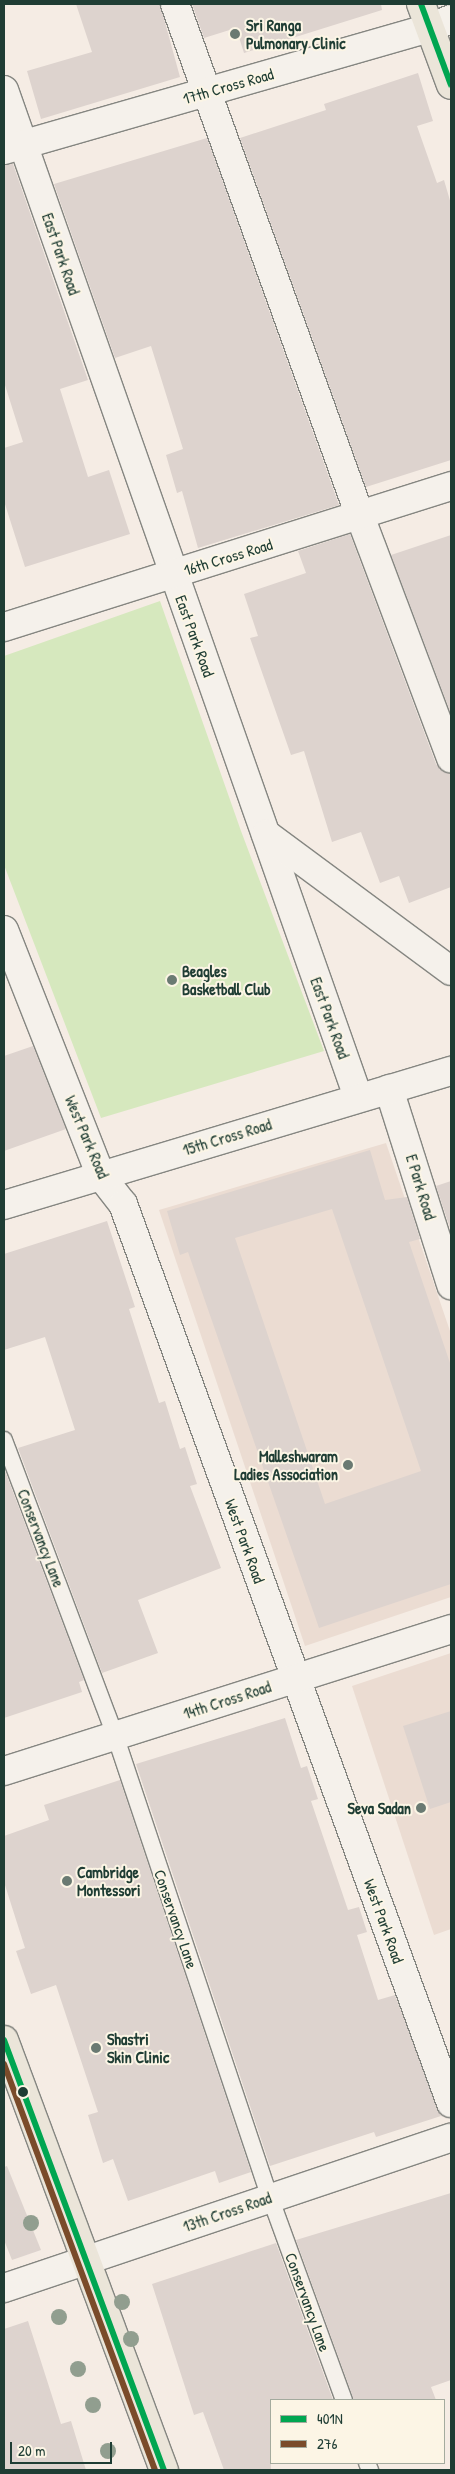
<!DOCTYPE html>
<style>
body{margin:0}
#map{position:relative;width:455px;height:2474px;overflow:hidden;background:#f5ece4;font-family:"Patrick Hand",sans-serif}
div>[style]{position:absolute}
.built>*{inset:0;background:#ebdcd2}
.green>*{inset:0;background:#d6e8be}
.building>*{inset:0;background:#ddd3ce}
.roads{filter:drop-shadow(1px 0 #858681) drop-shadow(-1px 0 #858681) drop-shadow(0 1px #858681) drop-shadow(0 -1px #858681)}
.service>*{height:16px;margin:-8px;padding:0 8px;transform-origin:8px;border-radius:8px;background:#f5f1eb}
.minor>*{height:28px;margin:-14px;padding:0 14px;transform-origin:14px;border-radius:14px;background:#f5f1eb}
.tertiary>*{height:28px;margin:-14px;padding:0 14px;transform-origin:14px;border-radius:14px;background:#f5f1eb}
.secondary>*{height:28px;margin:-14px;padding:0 14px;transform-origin:14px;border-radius:14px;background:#f5f1eb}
.primary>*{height:28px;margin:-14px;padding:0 14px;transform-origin:14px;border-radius:14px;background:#ebe5d9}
.bus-1>*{height:6px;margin:-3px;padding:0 3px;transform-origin:3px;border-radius:3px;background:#00a651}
.bus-2>*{height:6px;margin:-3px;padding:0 3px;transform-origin:3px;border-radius:3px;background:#7a4b2a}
.trees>*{width:16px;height:16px;margin:-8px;border-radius:50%;background:#919e8f}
.dots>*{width:14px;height:14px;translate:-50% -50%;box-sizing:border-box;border:2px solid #fcf5e5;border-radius:50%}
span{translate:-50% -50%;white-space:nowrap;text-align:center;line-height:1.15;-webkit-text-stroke:4px #fcf5e5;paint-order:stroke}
.poi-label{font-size:16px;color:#1f3d34;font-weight:700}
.left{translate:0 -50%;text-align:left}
.right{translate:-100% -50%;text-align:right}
.street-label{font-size:16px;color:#1f3d34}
.frame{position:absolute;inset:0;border:5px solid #1f3d34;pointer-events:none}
.legend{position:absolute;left:270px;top:2399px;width:175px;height:65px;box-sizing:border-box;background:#fcf5e5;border:1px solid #a4ab9e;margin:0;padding:6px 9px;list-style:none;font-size:15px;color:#1f3d34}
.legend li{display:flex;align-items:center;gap:10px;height:25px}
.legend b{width:25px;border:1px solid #a4ab9e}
.scale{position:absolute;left:10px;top:2442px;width:102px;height:22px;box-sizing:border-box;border:2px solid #1f3d34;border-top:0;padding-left:6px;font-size:15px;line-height:18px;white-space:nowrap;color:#1f3d34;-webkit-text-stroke:4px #fcf5e5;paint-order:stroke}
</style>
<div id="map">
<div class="built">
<div style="clip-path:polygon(386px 1143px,451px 1334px,451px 1597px,305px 1646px,159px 1210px)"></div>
<div style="clip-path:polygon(451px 1653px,451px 1929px,434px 1935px,352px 1686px)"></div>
</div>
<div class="green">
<div style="clip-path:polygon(160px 601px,241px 831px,324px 1051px,101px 1118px,4px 865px,4px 656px)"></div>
</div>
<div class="building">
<div style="clip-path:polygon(76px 4px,160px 4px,180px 77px,41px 119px,27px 71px,92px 52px)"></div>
<div style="clip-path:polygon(192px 4px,381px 4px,382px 10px,244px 53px,236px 28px,204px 38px)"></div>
<div style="clip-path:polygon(418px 73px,433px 121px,417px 126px,437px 183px,444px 180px,451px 204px,451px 460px,366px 487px,240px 138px,326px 110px,324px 104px)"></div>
<div style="clip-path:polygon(207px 138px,339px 505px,198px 548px,182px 491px,177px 493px,166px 455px,183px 449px,151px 346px,115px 358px,54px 184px)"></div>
<div style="clip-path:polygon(13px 164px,88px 380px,60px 389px,88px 477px,109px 470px,130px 534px,25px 567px,4px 501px,4px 448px,23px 442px,4px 382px,4px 165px)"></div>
<div style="clip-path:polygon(350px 534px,436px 764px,442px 770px,451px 773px,451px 887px,409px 903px,399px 876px,380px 883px,361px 832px,332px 842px,304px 751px,291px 755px,250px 638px,258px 636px,244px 594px,306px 573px,298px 551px)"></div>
<div style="clip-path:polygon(451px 535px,451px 714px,391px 555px)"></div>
<div style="clip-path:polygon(33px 1046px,66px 1129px,4px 1151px,4px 1056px)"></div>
<div style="clip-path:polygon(evenodd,370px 1150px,385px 1200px,407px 1197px,420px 1239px,409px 1242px,451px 1366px,451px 1584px,319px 1628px,188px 1252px,180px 1255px,167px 1211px,370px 1150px,332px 1209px,421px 1471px,325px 1504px,235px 1238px,332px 1209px)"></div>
<div style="clip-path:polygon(451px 1181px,451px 1228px,450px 1228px,436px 1186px)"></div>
<div style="clip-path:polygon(107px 1221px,135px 1307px,129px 1309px,159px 1403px,165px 1401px,180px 1449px,185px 1447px,197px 1484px,190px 1486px,221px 1568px,138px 1600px,158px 1653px,102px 1673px,18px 1448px,75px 1430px,45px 1337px,4px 1350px,4px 1254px)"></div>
<div style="clip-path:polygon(4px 1468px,84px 1680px,79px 1682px,82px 1692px,4px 1718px)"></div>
<div style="clip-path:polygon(451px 1711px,451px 1802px,430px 1809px,403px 1726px)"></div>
<div style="clip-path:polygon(285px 1718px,301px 1768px,307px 1766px,318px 1799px,311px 1801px,348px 1910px,359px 1907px,367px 1932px,357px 1935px,378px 2000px,395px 1995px,441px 2116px,376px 2137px,374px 2132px,270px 2166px,136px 1764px)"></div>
<div style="clip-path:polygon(120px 1780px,251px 2172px,219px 2183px,215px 2171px,128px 2201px,113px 2159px,103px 2163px,88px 2115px,98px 2112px,56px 1985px,31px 1994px,16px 1951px,25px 1948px,4px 1882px,4px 1836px,49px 1820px,44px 1805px)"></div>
<div style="clip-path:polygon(7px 2166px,41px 2250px,12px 2260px,4px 2240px,4px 2167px)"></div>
<div style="clip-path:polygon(451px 2193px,451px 2380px,431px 2387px,436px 2400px,354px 2400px,296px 2240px)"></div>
<div style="clip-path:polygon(276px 2243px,333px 2400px,271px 2400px,271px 2470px,224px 2470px,203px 2412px,194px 2415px,152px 2284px)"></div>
<div style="clip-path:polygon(28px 2321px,61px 2424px,71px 2421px,86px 2470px,4px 2470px,4px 2329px)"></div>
</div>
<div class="roads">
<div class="service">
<div style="left:4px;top:1440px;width:315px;rotate:69.4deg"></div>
<div style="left:115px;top:1735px;width:487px;rotate:71.5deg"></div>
<div style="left:270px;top:2197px;width:216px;rotate:70deg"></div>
<div style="left:367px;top:2463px;width:8px;rotate:67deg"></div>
</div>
<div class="minor">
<div style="left:175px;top:4px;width:544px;rotate:70.13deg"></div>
<div style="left:360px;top:516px;width:259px;rotate:69.4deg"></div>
<div style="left:430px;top:28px;width:23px;rotate:-23deg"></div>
<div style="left:4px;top:90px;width:1067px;rotate:70.63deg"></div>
<div style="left:266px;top:834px;width:230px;rotate:36.5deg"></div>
<div style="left:4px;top:930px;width:264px;rotate:68.5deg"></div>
<div style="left:101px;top:1176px;width:36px;rotate:52deg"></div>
<div style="left:123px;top:1204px;width:957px;rotate:69.96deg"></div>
<div style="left:389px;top:1089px;width:206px;rotate:72.4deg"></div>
<div style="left:4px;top:1771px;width:469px;rotate:-17.6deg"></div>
<div style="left:4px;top:2288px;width:471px;rotate:-18.6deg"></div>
</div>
<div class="tertiary">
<div style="left:4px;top:627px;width:469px;rotate:-17.5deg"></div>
<div style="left:4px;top:1205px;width:467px;rotate:-16.7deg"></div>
</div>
<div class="secondary">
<div style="left:4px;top:150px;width:443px;rotate:-16deg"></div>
</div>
<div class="primary">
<div style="left:421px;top:4px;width:86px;rotate:69.7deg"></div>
<div style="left:4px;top:2040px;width:459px;rotate:69.6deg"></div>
</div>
</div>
<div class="bus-1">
<div style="left:421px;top:4px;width:86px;rotate:69.7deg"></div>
<div style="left:4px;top:2040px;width:459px;rotate:69.6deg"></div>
</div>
<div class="bus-2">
<div style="left:4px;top:2064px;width:433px;rotate:69.6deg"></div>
</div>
<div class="trees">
<div style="left:31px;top:2223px"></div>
<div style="left:122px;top:2302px"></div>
<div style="left:59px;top:2317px"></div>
<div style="left:131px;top:2339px"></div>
<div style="left:78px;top:2369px"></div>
<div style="left:93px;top:2405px"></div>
<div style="left:108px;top:2451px"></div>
</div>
<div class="dots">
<div style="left:235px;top:34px;background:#6a7a72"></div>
<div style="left:172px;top:980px;background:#6a7a72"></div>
<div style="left:348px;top:1465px;background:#6a7a72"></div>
<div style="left:421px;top:1808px;background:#6a7a72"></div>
<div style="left:67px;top:1881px;background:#6a7a72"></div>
<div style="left:96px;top:2048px;background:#6a7a72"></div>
<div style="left:23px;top:2092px;background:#1f3d34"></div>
</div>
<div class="poi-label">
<span class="left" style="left:246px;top:34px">Sri Ranga<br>Pulmonary Clinic</span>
<span class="left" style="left:182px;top:980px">Beagles<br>Basketball Club</span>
<span class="right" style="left:338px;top:1465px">Malleshwaram<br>Ladies Association</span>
<span class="right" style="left:411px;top:1808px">Seva Sadan</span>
<span class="left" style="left:77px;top:1881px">Cambridge<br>Montessori</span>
<span class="left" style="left:107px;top:2048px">Shastri<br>Skin Clinic</span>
</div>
<div class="street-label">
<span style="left:228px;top:86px;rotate:-16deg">17th Cross Road</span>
<span style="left:61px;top:254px;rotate:71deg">East Park Road</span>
<span style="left:228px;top:557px;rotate:-17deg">16th Cross Road</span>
<span style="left:195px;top:636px;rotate:70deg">East Park Road</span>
<span style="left:330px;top:1018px;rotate:70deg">East Park Road</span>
<span style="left:87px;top:1137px;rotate:67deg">West Park Road</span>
<span style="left:227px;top:1137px;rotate:-17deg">15th Cross Road</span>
<span style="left:421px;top:1187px;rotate:73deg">E Park Road</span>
<span style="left:41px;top:1538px;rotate:69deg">Conservancy Lane</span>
<span style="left:245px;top:1541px;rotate:70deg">West Park Road</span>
<span style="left:227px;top:1700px;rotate:-18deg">14th Cross Road</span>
<span style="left:176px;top:1919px;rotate:71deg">Conservancy Lane</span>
<span style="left:384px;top:1921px;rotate:70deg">West Park Road</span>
<span style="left:227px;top:2212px;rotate:-19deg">13th Cross Road</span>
<span style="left:308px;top:2302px;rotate:70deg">Conservancy Lane</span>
</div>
<div class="frame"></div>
<ul class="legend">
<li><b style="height:6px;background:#00a651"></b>401N</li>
<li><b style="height:6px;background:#7a4b2a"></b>276</li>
</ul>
<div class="scale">20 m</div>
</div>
